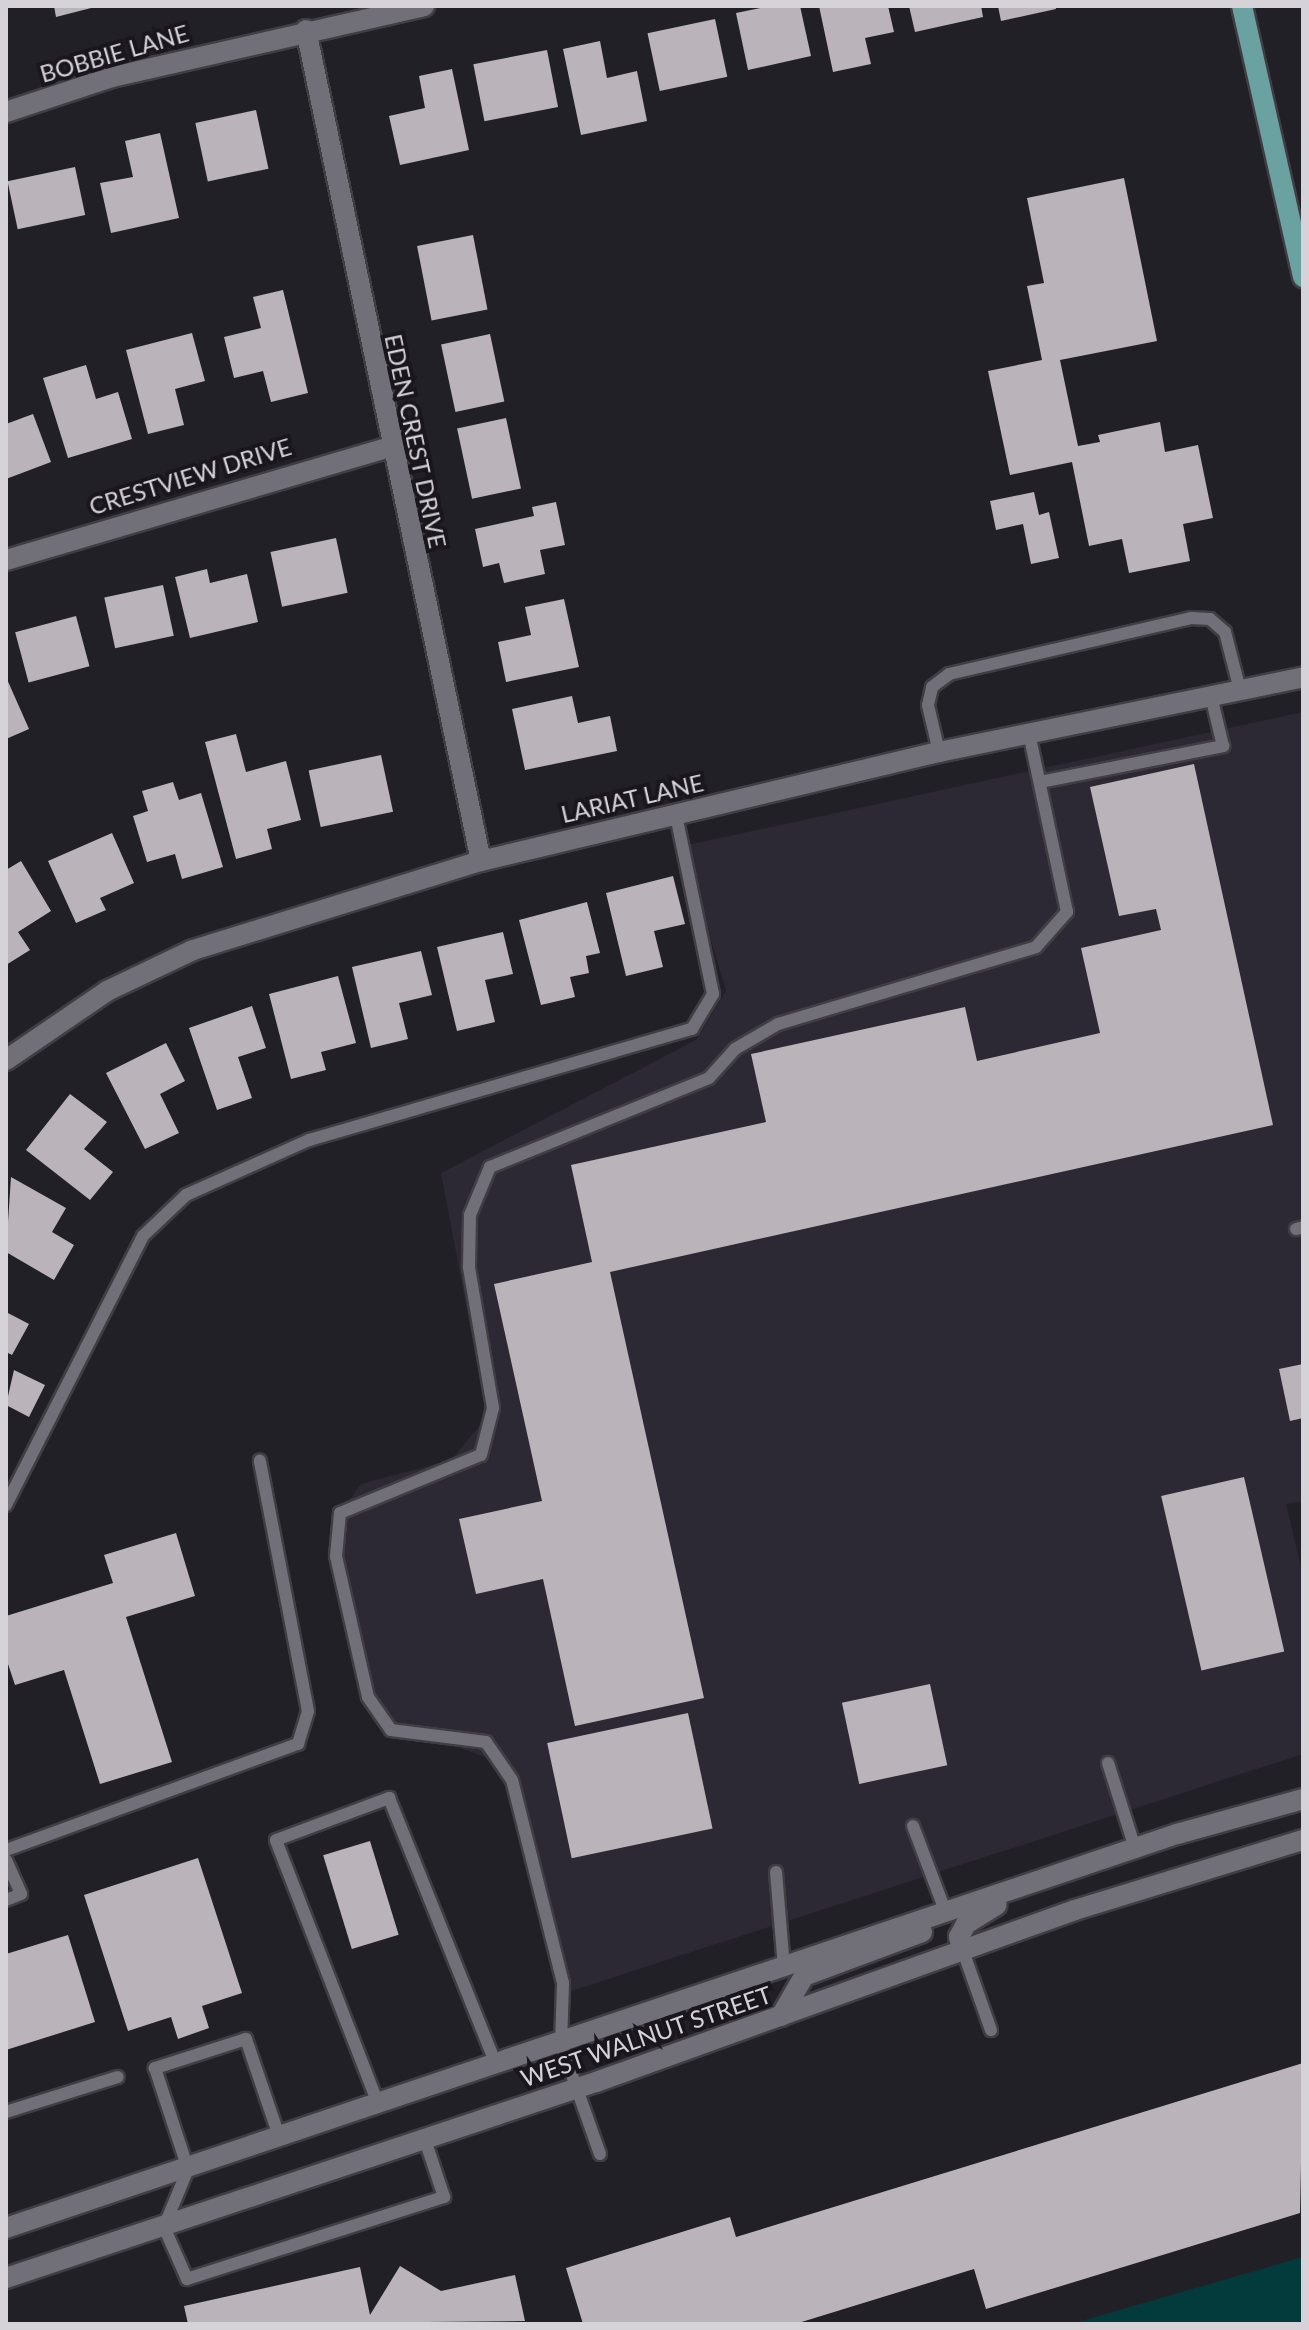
<!DOCTYPE html>
<style>
body{margin:0}
#map{position:relative;width:1309px;height:2330px;overflow:hidden;background:#222027;font-family:Lato,sans-serif}
div>[style]{position:absolute}
.built>*{inset:0;background:#2c2834}
.water>*{inset:0;background:#033b3d}
.building>*{inset:0;background:#bab3ba;transform-origin:0 0}
.roads{filter:drop-shadow(2px 0 #403e43) drop-shadow(-2px 0 #403e43) drop-shadow(0 2px #403e43) drop-shadow(0 -2px #403e43)}
.service>*{height:12px;margin:-6px;padding:0 6px;transform-origin:6px;border-radius:6px;background:#716f77}
.minor>*{height:20px;margin:-10px;padding:0 10px;transform-origin:10px;border-radius:10px;background:#716f77}
.secondary>*{height:20px;margin:-10px;padding:0 10px;transform-origin:10px;border-radius:10px;background:#716f77}
.primary>*{height:20px;margin:-10px;padding:0 10px;transform-origin:10px;border-radius:10px;background:#6aa1a1}
span{translate:-50% -50%;white-space:nowrap;text-align:center;line-height:1.15;-webkit-text-stroke:8px #19161d;paint-order:stroke}
.street-label{font-size:24px;color:#d5d3d8}
.frame{position:absolute;inset:0;border:8px solid #d5d3d8;pointer-events:none}
</style>
<div id="map">
<div class="built">
<div style="clip-path:polygon(1303px 712px,1303px 1501px,1286px 1504px,1303px 1576px,1303px 1754px,571px 1991px,507px 1765px,375px 1717px,332px 1524px,361px 1484px,451px 1460px,487px 1417px,441px 1173px,696px 1040px,726px 991px,683px 846px)"></div>
</div>
<div class="water">
<div style="clip-path:polygon(1303px 2257px,1303px 2320px,1292px 2324px,1071px 2324px)"></div>
</div>
<div class="building">
<div style="clip-path:polygon(54px 6px,95px 6px,95px 7px,56px 17px)"></div>
<div style="clip-path:polygon(770px 6px,800px 6px,811px 56px,748px 70px,736px 13px)"></div>
<div style="clip-path:polygon(819px 6px,888px 6px,894px 32px,865px 38px,871px 64px,833px 72px)"></div>
<div style="clip-path:polygon(909px 6px,981px 6px,983px 17px,915px 32px)"></div>
<div style="clip-path:polygon(998px 6px,1055px 6px,1056px 9px,1001px 21px)"></div>
<div style="left:715px;top:19px;width:59px;height:69px;rotate:78deg"></div>
<div style="clip-path:polygon(600px 41px,607px 78px,637px 71px,647px 121px,581px 135px,563px 49px)"></div>
<div style="left:547px;top:50px;width:58px;height:75px;rotate:79deg"></div>
<div style="clip-path:polygon(452px 69px,469px 150px,400px 165px,389px 116px,425px 108px,419px 76px)"></div>
<div style="left:256px;top:110px;width:60px;height:62px;rotate:78deg"></div>
<div style="clip-path:polygon(160px 133px,179px 218px,111px 233px,100px 183px,133px 177px,125px 141px)"></div>
<div style="left:75px;top:167px;width:49px;height:69px;rotate:78deg"></div>
<div style="clip-path:polygon(1124px 178px,1157px 341px,1060px 360px,1078px 446px,1100px 442px,1098px 435px,1160px 422px,1165px 452px,1198px 445px,1213px 518px,1183px 524px,1190px 561px,1129px 573px,1122px 539px,1089px 546px,1072px 462px,1010px 475px,988px 371px,1042px 360px,1027px 286px,1044px 283px,1027px 198px)"></div>
<div style="left:473px;top:235px;width:76px;height:57px;rotate:79deg"></div>
<div style="clip-path:polygon(283px 290px,308px 393px,271px 402px,263px 371px,234px 378px,224px 337px,261px 328px,253px 297px)"></div>
<div style="clip-path:polygon(192px 333px,205px 381px,175px 389px,184px 425px,148px 434px,126px 350px)"></div>
<div style="left:490px;top:334px;width:69px;height:50px;rotate:78deg"></div>
<div style="clip-path:polygon(86px 365px,96px 399px,118px 392px,132px 439px,68px 458px,43px 378px)"></div>
<div style="clip-path:polygon(33px 414px,51px 462px,6px 479px,6px 424px)"></div>
<div style="left:506px;top:418px;width:72px;height:50px;rotate:78deg"></div>
<div style="clip-path:polygon(1034px 492px,1039px 515px,1049px 512px,1059px 558px,1031px 564px,1023px 524px,996px 530px,990px 501px)"></div>
<div style="clip-path:polygon(556px 502px,565px 545px,540px 550px,545px 574px,504px 583px,499px 563px,483px 567px,475px 529px,534px 516px,532px 507px)"></div>
<div style="left:336px;top:538px;width:56px;height:67px;rotate:78deg"></div>
<div style="clip-path:polygon(207px 569px,210px 583px,247px 574px,258px 622px,190px 638px,175px 577px)"></div>
<div style="left:163px;top:585px;width:52px;height:60px;rotate:78deg"></div>
<div style="clip-path:polygon(564px 599px,579px 667px,506px 682px,498px 642px,531px 635px,525px 607px)"></div>
<div style="left:76px;top:616px;width:52px;height:63px;rotate:75deg"></div>
<div style="clip-path:polygon(6px 677px,29px 729px,6px 739px)"></div>
<div style="clip-path:polygon(572px 696px,578px 723px,610px 716px,617px 751px,525px 770px,512px 709px)"></div>
<div style="clip-path:polygon(236px 734px,246px 772px,286px 761px,301px 820px,267px 829px,272px 849px,236px 859px,205px 742px)"></div>
<div style="left:381px;top:755px;width:58px;height:74px;rotate:78deg"></div>
<div style="clip-path:polygon(1194px 764px,1273px 1125px,610px 1272px,704px 1698px,575px 1726px,543px 1579px,476px 1594px,459px 1519px,542px 1501px,494px 1284px,592px 1262px,571px 1165px,766px 1122px,751px 1054px,965px 1007px,977px 1061px,1100px 1033px,1081px 948px,1161px 930px,1156px 909px,1119px 916px,1090px 787px)"></div>
<div style="clip-path:polygon(173px 782px,179px 800px,201px 793px,223px 867px,182px 879px,175px 854px,147px 862px,133px 816px,148px 811px,142px 791px)"></div>
<div style="clip-path:polygon(112px 833px,134px 883px,100px 898px,106px 910px,76px 923px,48px 861px)"></div>
<div style="clip-path:polygon(21px 861px,51px 911px,18px 932px,30px 950px,6px 965px,6px 870px)"></div>
<div style="clip-path:polygon(673px 876px,685px 924px,654px 931px,663px 967px,626px 976px,606px 893px)"></div>
<div style="clip-path:polygon(587px 902px,600px 953px,586px 956px,589px 973px,570px 977px,575px 997px,541px 1005px,519px 920px)"></div>
<div style="clip-path:polygon(503px 932px,513px 974px,485px 980px,495px 1022px,457px 1031px,437px 947px)"></div>
<div style="clip-path:polygon(421px 951px,432px 995px,399px 1003px,408px 1039px,371px 1048px,352px 967px)"></div>
<div style="clip-path:polygon(338px 976px,356px 1043px,321px 1052px,326px 1070px,291px 1079px,269px 994px)"></div>
<div style="clip-path:polygon(252px 1006px,266px 1048px,238px 1057px,252px 1098px,217px 1110px,189px 1028px)"></div>
<div style="clip-path:polygon(166px 1043px,185px 1081px,160px 1094px,179px 1133px,145px 1149px,106px 1073px)"></div>
<div style="clip-path:polygon(70px 1094px,107px 1122px,84px 1149px,113px 1172px,90px 1200px,26px 1150px)"></div>
<div style="clip-path:polygon(11px 1177px,66px 1208px,52px 1232px,74px 1245px,54px 1280px,6px 1252px)"></div>
<div style="clip-path:polygon(6px 1312px,29px 1324px,12px 1355px,6px 1352px)"></div>
<div style="clip-path:polygon(1303px 1364px,1303px 1418px,1290px 1421px,1279px 1369px)"></div>
<div style="clip-path:polygon(14px 1370px,45px 1385px,29px 1417px,6px 1405px)"></div>
<div style="left:1244px;top:1477px;width:179px;height:85px;rotate:77deg"></div>
<div style="clip-path:polygon(176px 1533px,195px 1596px,126px 1617px,172px 1762px,100px 1784px,64px 1670px,15px 1685px,6px 1658px,6px 1616px,113px 1583px,104px 1555px)"></div>
<div style="left:930px;top:1684px;width:83px;height:90px;rotate:78deg"></div>
<div style="left:688px;top:1713px;width:118px;height:144px;rotate:78deg"></div>
<div style="left:370px;top:1841px;width:98px;height:49px;rotate:73deg"></div>
<div style="clip-path:polygon(198px 1858px,242px 1993px,202px 2006px,209px 2028px,178px 2039px,171px 2017px,128px 2031px,84px 1895px)"></div>
<div style="clip-path:polygon(68px 1935px,95px 2022px,6px 2050px,6px 1954px)"></div>
<div style="clip-path:polygon(1303px 2063px,1300px 2213px,986px 2309px,974px 2269px,795px 2324px,583px 2324px,566px 2268px,730px 2217px,736px 2237px)"></div>
<div style="clip-path:polygon(400px 2266px,441px 2291px,515px 2275px,525px 2321px,188px 2324px,184px 2306px,360px 2267px,370px 2315px)"></div>
</div>
<div class="roads">
<div class="service">
<div style="left:939px;top:752px;width:48px;rotate:-103.2deg"></div>
<div style="left:928px;top:705px;width:18px;rotate:-77deg"></div>
<div style="left:932px;top:687px;width:21px;rotate:-37deg"></div>
<div style="left:949px;top:674px;width:248px;rotate:-13deg"></div>
<div style="left:1191px;top:618px;width:19px;rotate:3deg"></div>
<div style="left:1210px;top:619px;width:20px;rotate:41deg"></div>
<div style="left:1225px;top:632px;width:60px;rotate:75.5deg"></div>
<div style="left:1040px;top:782px;width:187px;rotate:-11.1deg"></div>
<div style="left:1223px;top:746px;width:51px;rotate:-103.5deg"></div>
<div style="left:1296px;top:1229px;width:7px;rotate:-16deg"></div>
<div style="left:6px;top:1505px;width:302px;rotate:-63deg"></div>
<div style="left:143px;top:1236px;width:59px;rotate:-43.6deg"></div>
<div style="left:186px;top:1195px;width:135px;rotate:-24.1deg"></div>
<div style="left:309px;top:1140px;width:399px;rotate:-16.2deg"></div>
<div style="left:692px;top:1029px;width:41px;rotate:-59deg"></div>
<div style="left:713px;top:994px;width:183px;rotate:-101.7deg"></div>
<div style="left:1108px;top:1763px;width:89px;rotate:72.4deg"></div>
<div style="left:913px;top:1826px;width:93px;rotate:69.2deg"></div>
<div style="left:6px;top:1850px;width:311px;rotate:-20deg"></div>
<div style="left:298px;top:1744px;width:34px;rotate:-73deg"></div>
<div style="left:308px;top:1711px;width:255px;rotate:-100.9deg"></div>
<div style="left:6px;top:1860px;width:37px;rotate:66deg"></div>
<div style="left:21px;top:1894px;width:16px;rotate:158deg"></div>
<div style="left:776px;top:1872px;width:96px;rotate:85.2deg"></div>
<div style="left:963px;top:1951px;width:84px;rotate:70.5deg"></div>
<div style="left:379px;top:2106px;width:285px;rotate:-111.2deg"></div>
<div style="left:276px;top:1840px;width:121px;rotate:-20.4deg"></div>
<div style="left:389px;top:1798px;width:289px;rotate:68.1deg"></div>
<div style="left:6px;top:2112px;width:117px;rotate:-17.4deg"></div>
<div style="left:280px;top:2139px;width:106px;rotate:-108.8deg"></div>
<div style="left:246px;top:2039px;width:96px;rotate:162.3deg"></div>
<div style="left:155px;top:2068px;width:106px;rotate:71.9deg"></div>
<div style="left:188px;top:2169px;width:63px;rotate:112.5deg"></div>
<div style="left:164px;top:2227px;width:57px;rotate:66.1deg"></div>
<div style="left:187px;top:2279px;width:270px;rotate:-17.7deg"></div>
<div style="left:444px;top:2197px;width:60px;rotate:-108.4deg"></div>
<div style="left:600px;top:2154px;width:117px;rotate:-109.5deg"></div>
<div style="left:561px;top:2044px;width:61px;rotate:-88.1deg"></div>
<div style="left:563px;top:1983px;width:209px;rotate:-104.1deg"></div>
<div style="left:512px;top:1780px;width:46px;rotate:-124.4deg"></div>
<div style="left:486px;top:1742px;width:96px;rotate:-172.8deg"></div>
<div style="left:391px;top:1730px;width:40px;rotate:-124.9deg"></div>
<div style="left:368px;top:1697px;width:145px;rotate:-102.8deg"></div>
<div style="left:336px;top:1556px;width:43px;rotate:-84.7deg"></div>
<div style="left:340px;top:1513px;width:152px;rotate:-22.4deg"></div>
<div style="left:481px;top:1455px;width:49px;rotate:-75.7deg"></div>
<div style="left:493px;top:1408px;width:143px;rotate:-99.7deg"></div>
<div style="left:469px;top:1267px;width:52px;rotate:-88.9deg"></div>
<div style="left:470px;top:1215px;width:52px;rotate:-67.4deg"></div>
<div style="left:490px;top:1167px;width:236px;rotate:-22.1deg"></div>
<div style="left:709px;top:1078px;width:39px;rotate:-48deg"></div>
<div style="left:735px;top:1049px;width:50px;rotate:-30.2deg"></div>
<div style="left:778px;top:1024px;width:269px;rotate:-16.6deg"></div>
<div style="left:1036px;top:947px;width:47px;rotate:-48.5deg"></div>
<div style="left:1067px;top:912px;width:183px;rotate:-102deg"></div>
</div>
<div class="minor">
<div style="left:306px;top:30px;width:849px;rotate:78.11deg"></div>
<div style="left:6px;top:112px;width:112px;rotate:-18.3deg"></div>
<div style="left:112px;top:77px;width:320px;rotate:-12.8deg"></div>
<div style="left:6px;top:560px;width:400px;rotate:-16.4deg"></div>
<div style="left:6px;top:1060px;width:122px;rotate:-34.3deg"></div>
<div style="left:107px;top:991px;width:95px;rotate:-25.5deg"></div>
<div style="left:193px;top:950px;width:301px;rotate:-17.2deg"></div>
<div style="left:481px;top:861px;width:471px;rotate:-13.4deg"></div>
<div style="left:939px;top:752px;width:372px;rotate:-11.6deg"></div>
</div>
<div class="secondary">
<div style="left:963px;top:1951px;width:15px;rotate:-106deg"></div>
<div style="left:959px;top:1937px;width:15px;rotate:-62deg"></div>
<div style="left:966px;top:1924px;width:36px;rotate:-32deg"></div>
<div style="left:781px;top:2016px;width:46px;rotate:-60.1deg"></div>
<div style="left:804px;top:1976px;width:126px;rotate:-20.4deg"></div>
<div style="left:6px;top:2228px;width:1236px;rotate:-18.6deg"></div>
<div style="left:1177px;top:1834px;width:131px;rotate:-15.5deg"></div>
<div style="left:6px;top:2278px;width:622px;rotate:-18.38deg"></div>
<div style="left:596px;top:2082px;width:509px;rotate:-19.75deg"></div>
<div style="left:1075px;top:1910px;width:239px;rotate:-17.1deg"></div>
</div>
<div class="primary">
<div style="left:1242px;top:6px;width:278px;rotate:77.3deg"></div>
</div>
</div>
<div class="street-label">
<span style="left:114px;top:53px;rotate:-16deg">BOBBIE LANE</span>
<span style="left:416px;top:441px;rotate:78deg">EDEN CREST DRIVE</span>
<span style="left:190px;top:476px;rotate:-17deg">CRESTVIEW DRIVE</span>
<span style="left:632px;top:798px;rotate:-13deg">LARIAT LANE</span>
<span style="left:646px;top:2036px;rotate:-19deg">WEST WALNUT STREET</span>
</div>
<div class="frame"></div>
</div>
